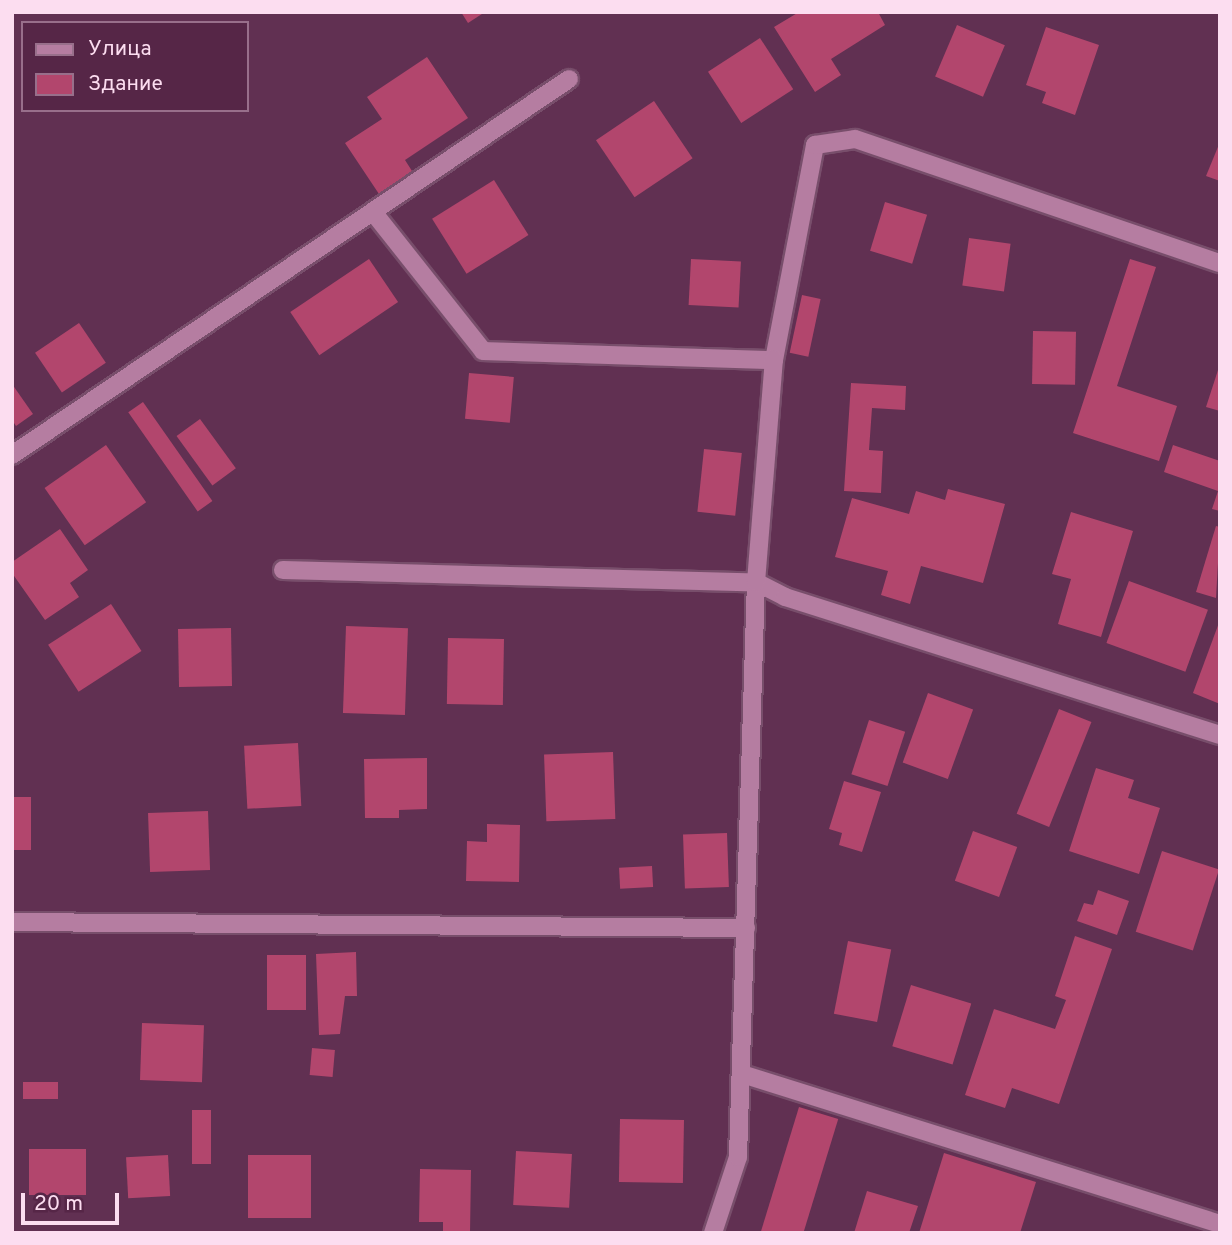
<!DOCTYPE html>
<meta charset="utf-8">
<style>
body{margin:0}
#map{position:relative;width:1232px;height:1245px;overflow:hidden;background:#613052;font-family:Overpass,sans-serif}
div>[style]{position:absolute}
.building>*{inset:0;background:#b2466d;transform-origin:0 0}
.roads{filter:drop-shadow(2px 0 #784e6b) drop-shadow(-2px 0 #784e6b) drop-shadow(0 2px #784e6b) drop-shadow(0 -2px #784e6b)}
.minor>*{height:18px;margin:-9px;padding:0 9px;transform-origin:9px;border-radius:9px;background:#b57da1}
span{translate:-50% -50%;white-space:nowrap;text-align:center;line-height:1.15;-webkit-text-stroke:6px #562647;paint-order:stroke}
.frame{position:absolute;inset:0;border:14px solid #fcddf0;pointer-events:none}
.legend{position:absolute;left:21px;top:21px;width:228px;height:91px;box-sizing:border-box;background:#562647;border:2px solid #986f8b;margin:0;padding:9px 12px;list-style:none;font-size:21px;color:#fcddf0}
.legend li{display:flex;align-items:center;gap:14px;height:35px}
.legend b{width:35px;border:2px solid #986f8b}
.scale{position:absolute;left:21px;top:1193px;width:98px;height:32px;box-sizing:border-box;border:4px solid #fcddf0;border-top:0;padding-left:9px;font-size:21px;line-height:24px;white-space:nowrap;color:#fcddf0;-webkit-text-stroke:5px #562647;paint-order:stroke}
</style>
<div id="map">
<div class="building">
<div style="clip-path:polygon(461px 12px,485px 12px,468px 23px)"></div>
<div style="clip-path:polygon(799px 12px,878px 12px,885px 25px,831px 59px,841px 75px,815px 92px,774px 27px)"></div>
<div style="left:957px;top:25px;width:52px;height:56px;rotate:23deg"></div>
<div style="clip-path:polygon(1046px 27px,1099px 45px,1075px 115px,1042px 103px,1046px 92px,1026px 85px)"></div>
<div style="left:760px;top:38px;width:61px;height:62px;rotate:57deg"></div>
<div style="clip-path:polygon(427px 57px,468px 118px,405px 160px,412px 171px,379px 194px,345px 143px,382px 119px,367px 97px)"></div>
<div style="left:654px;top:101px;width:69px;height:70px;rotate:56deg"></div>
<div style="clip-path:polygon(1220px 142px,1220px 181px,1206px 176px)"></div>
<div style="left:494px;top:180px;width:65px;height:73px;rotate:58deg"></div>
<div style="left:885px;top:202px;width:44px;height:51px;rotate:17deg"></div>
<div style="left:969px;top:238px;width:42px;height:48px;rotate:8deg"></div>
<div style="left:369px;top:259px;width:52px;height:95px;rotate:56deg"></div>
<div style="left:691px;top:259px;width:50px;height:46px;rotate:3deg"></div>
<div style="clip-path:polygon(1130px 259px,1156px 267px,1117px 386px,1177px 406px,1159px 461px,1073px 433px)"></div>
<div style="left:802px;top:295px;width:19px;height:59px;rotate:12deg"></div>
<div style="left:79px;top:323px;width:48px;height:53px;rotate:56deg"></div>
<div style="left:1033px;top:331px;width:43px;height:53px;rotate:1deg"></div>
<div style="clip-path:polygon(1219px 367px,1220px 367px,1220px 411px,1206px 407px)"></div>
<div style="left:469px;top:373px;width:45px;height:46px;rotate:5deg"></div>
<div style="clip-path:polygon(851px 383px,906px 386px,905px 410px,872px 408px,869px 450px,883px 451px,881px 493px,844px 491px)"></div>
<div style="clip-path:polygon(12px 384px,33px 414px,16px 426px,12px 420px)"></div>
<div style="left:143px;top:402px;width:121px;height:18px;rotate:55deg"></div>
<div style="left:200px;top:419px;width:61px;height:29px;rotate:54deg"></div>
<div style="left:106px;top:445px;width:70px;height:75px;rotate:55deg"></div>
<div style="clip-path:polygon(1173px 445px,1220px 461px,1220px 511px,1212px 509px,1218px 491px,1164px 472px)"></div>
<div style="left:704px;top:449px;width:38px;height:63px;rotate:6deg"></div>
<div style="clip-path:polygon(948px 489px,1005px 504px,983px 583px,921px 566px,910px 604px,881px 595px,888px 571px,835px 557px,852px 498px,909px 514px,916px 491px,945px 500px)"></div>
<div style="clip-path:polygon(1071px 512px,1133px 531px,1101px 637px,1058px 624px,1071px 579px,1052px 574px)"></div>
<div style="clip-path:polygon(1216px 526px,1220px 527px,1216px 598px,1196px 592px)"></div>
<div style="clip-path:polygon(60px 529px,88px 570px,70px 583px,79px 597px,45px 620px,12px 573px,12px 562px)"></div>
<div style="left:1129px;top:581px;width:84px;height:66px;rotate:20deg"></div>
<div style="left:111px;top:604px;width:56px;height:75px;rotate:57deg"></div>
<div style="clip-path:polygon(1220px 620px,1220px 704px,1193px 693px)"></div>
<div style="left:346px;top:626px;width:62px;height:87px;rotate:2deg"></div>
<div style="left:231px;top:628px;width:58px;height:53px;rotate:89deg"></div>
<div style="left:448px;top:638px;width:56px;height:66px;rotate:1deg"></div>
<div style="left:928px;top:693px;width:48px;height:74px;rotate:20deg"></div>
<div style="left:1059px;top:709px;width:35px;height:113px;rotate:22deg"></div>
<div style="left:869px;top:720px;width:38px;height:57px;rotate:18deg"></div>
<div style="left:298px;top:743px;width:63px;height:54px;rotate:87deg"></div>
<div style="left:613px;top:752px;width:67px;height:69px;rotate:88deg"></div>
<div style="clip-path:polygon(427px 758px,427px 809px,399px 810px,399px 818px,365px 818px,364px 759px)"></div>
<div style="clip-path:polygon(1096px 768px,1134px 780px,1128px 798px,1160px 808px,1139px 874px,1069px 851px)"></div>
<div style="clip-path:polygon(844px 781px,881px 792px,862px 852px,839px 845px,842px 833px,829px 829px)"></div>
<div style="left:12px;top:797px;width:19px;height:53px"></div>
<div style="left:208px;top:811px;width:59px;height:60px;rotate:88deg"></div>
<div style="clip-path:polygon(487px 824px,520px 825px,519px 882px,466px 881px,467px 841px,487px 842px)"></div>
<div style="left:973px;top:831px;width:47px;height:53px;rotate:20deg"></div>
<div style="left:727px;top:833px;width:54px;height:44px;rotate:88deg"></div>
<div style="left:1162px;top:851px;width:60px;height:85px;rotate:18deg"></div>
<div style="left:652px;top:866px;width:21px;height:33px;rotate:87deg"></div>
<div style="clip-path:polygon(1098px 890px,1129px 901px,1117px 935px,1077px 921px,1084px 903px,1093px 905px)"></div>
<div style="clip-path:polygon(1075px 936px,1112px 949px,1059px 1104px,1012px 1088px,1005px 1108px,965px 1095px,994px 1009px,1055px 1029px,1066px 1000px,1055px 996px)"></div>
<div style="left:848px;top:941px;width:44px;height:74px;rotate:11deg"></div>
<div style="clip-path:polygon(356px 952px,357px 996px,345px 996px,340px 1034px,319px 1035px,316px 954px)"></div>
<div style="left:267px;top:955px;width:39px;height:55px"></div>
<div style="left:911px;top:985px;width:63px;height:64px;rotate:17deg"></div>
<div style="left:142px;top:1023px;width:62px;height:57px;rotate:2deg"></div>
<div style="left:312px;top:1048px;width:23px;height:27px;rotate:5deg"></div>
<div style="left:23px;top:1082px;width:35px;height:17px"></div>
<div style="left:799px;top:1107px;width:41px;height:132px;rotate:17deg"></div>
<div style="left:192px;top:1110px;width:19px;height:54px"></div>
<div style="left:620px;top:1119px;width:64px;height:63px;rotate:1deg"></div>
<div style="left:29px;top:1149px;width:57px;height:46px"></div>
<div style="left:516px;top:1151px;width:56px;height:54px;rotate:3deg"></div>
<div style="clip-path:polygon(944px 1153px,1036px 1182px,1020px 1233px,919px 1233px)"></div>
<div style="left:168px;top:1155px;width:41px;height:42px;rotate:87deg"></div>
<div style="left:248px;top:1155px;width:63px;height:63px"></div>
<div style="clip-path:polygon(420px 1169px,471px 1170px,470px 1233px,443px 1233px,443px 1222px,419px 1222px)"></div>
<div style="clip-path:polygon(867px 1191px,918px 1206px,909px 1233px,854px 1233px)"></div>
</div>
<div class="roads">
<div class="minor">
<div style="left:373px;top:212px;width:177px;rotate:51.6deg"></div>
<div style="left:483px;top:351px;width:291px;rotate:1.8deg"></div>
<div style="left:774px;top:360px;width:219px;rotate:-79.2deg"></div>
<div style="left:815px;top:145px;width:40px;rotate:-8.5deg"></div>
<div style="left:855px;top:139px;width:385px;rotate:18.8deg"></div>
<div style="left:12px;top:455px;width:672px;rotate:-34.02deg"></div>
<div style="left:283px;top:570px;width:473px;rotate:1.5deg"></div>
<div style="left:756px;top:582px;width:33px;rotate:27deg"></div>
<div style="left:785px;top:597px;width:456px;rotate:17.6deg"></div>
<div style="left:12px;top:922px;width:734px;rotate:0.47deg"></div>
<div style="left:742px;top:1074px;width:501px;rotate:17.42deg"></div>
<div style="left:713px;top:1233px;width:80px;rotate:-71.8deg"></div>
<div style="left:738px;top:1157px;width:575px;rotate:-88.21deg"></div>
<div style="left:756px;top:582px;width:223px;rotate:-85.4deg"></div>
</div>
</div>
<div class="frame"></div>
<ul class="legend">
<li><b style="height:9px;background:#b57da1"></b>Улица</li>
<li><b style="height:19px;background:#b2466d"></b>Здание</li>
</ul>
<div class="scale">20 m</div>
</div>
